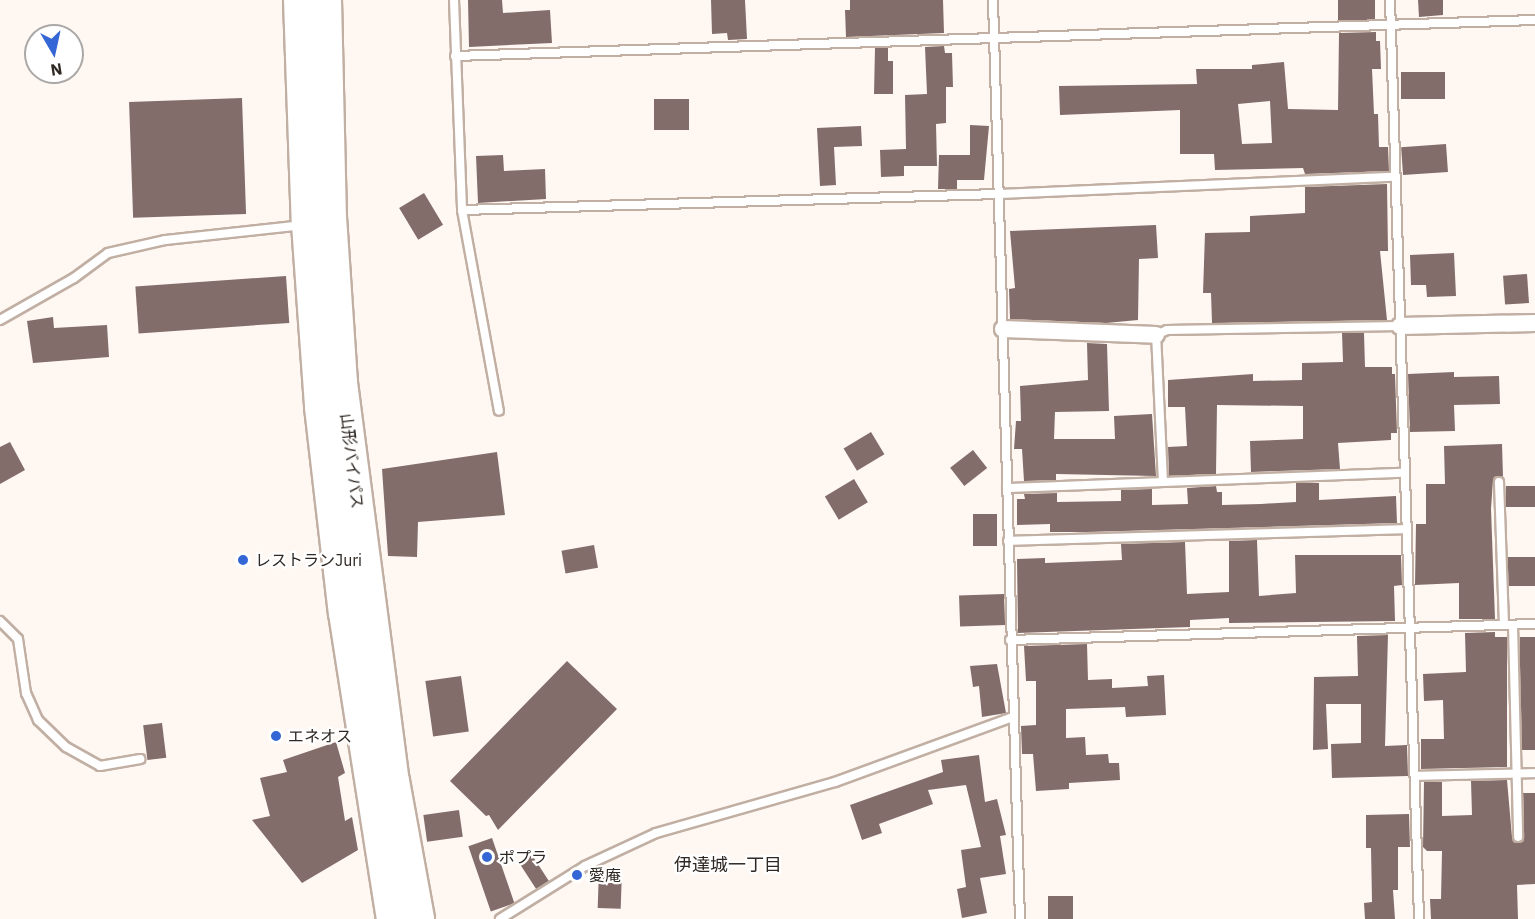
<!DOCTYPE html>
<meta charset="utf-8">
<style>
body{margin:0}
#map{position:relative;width:1535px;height:919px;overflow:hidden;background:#fff7f2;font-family:"IBM Plex Sans","Noto Sans JP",sans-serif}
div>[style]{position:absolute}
.building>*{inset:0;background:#836d6b;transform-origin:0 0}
.roads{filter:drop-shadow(2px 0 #c1afa3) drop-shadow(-2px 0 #c1afa3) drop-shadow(0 2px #c1afa3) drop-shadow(0 -2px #c1afa3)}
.lane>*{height:8px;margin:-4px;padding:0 4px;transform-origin:4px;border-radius:4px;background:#fff}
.street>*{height:16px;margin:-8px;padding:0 8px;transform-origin:8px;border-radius:8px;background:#fff}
.highway>*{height:30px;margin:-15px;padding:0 15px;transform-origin:15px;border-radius:15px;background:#fff}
.dots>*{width:16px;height:16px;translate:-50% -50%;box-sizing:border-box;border:3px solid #fff;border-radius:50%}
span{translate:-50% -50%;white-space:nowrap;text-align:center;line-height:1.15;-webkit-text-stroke:4.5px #fff;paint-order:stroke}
.street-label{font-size:16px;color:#2e2722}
.poi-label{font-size:16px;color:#2e2722}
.left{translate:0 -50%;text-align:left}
.neighbourhood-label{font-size:18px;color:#2e2722}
.north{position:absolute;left:24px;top:24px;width:60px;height:60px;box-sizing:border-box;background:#fff;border:2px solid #aba9a7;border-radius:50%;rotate:171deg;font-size:16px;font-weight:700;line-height:24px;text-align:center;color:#2e2722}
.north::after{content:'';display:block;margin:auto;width:21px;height:27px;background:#3466d5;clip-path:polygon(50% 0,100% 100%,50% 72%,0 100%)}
</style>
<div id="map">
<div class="building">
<div style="clip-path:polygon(468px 0,502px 0,503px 13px,550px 10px,552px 43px,469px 47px)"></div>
<div style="clip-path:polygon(711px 0,745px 0,747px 39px,728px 40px,727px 33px,712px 34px)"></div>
<div style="clip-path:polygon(850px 0,943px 0,944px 33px,846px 37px,845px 10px,850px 10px)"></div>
<div style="left:1338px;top:0;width:37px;height:20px"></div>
<div style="clip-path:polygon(1418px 0,1443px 0,1443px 15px,1419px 17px)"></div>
<div style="clip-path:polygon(evenodd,1376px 32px,1376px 41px,1380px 41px,1381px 69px,1372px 69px,1374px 114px,1378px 114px,1379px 147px,1388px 147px,1389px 171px,1305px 174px,1303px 168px,1215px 170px,1214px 154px,1180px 154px,1180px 110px,1060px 115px,1059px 86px,1197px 84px,1196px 69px,1252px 69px,1252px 65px,1284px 62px,1288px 109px,1338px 110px,1339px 33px,1376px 32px,1270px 101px,1272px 143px,1242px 144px,1238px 104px,1270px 101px)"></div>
<div style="clip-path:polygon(944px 46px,945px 53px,952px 53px,953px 87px,946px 87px,946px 123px,936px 124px,937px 166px,904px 166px,904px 176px,881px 177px,880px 150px,906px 149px,905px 95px,927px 94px,925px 47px)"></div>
<div style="clip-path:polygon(875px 48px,888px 48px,888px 61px,893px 61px,893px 94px,874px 94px)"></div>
<div style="left:1445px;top:72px;width:27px;height:44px;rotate:90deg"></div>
<div style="left:242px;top:98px;width:116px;height:113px;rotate:88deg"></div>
<div style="left:689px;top:99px;width:31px;height:35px;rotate:90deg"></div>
<div style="clip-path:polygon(970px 125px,989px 126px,984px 180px,957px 180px,957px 189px,938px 189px,939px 155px,970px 155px)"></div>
<div style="clip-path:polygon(861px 126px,862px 146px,834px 147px,836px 185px,820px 186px,817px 128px)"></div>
<div style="left:1446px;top:144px;width:28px;height:45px;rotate:86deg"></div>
<div style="clip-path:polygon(503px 155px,504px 171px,545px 169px,546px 199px,478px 203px,476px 156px)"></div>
<div style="clip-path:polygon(1387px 184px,1388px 251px,1380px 251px,1387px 320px,1212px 323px,1211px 293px,1203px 293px,1205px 233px,1250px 232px,1250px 216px,1305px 213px,1305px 187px)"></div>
<div style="left:424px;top:193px;width:37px;height:29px;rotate:59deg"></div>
<div style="clip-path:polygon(1156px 225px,1158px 258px,1139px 259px,1138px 320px,1106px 323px,1010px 319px,1009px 289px,1015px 288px,1010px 231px)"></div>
<div style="clip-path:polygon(1454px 253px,1456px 296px,1427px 297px,1426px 285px,1411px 285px,1410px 255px)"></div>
<div style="left:1527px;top:274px;width:29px;height:24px;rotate:86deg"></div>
<div style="left:286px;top:276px;width:47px;height:151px;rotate:86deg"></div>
<div style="clip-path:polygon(53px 317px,54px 328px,107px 325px,109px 357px,33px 363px,27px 321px)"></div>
<div style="clip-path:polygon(1342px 333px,1364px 333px,1365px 367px,1392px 367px,1392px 374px,1395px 374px,1397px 433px,1391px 433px,1391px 440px,1338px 443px,1340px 469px,1251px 472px,1250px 441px,1303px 439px,1303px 406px,1217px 405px,1216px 474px,1169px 476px,1168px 447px,1187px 446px,1185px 407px,1168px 407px,1168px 380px,1253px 374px,1253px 381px,1302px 380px,1302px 363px,1343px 362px)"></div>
<div style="clip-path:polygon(1087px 343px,1107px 344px,1109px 411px,1055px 412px,1054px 439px,1115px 439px,1114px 416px,1152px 414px,1156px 476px,1056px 474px,1056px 480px,1024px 481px,1022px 449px,1014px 449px,1016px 421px,1021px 421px,1020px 386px,1088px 380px)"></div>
<div style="clip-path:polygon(1454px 372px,1454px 377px,1499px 376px,1500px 404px,1454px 405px,1455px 431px,1410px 432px,1408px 374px)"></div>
<div style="left:871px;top:432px;width:26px;height:32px;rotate:59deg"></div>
<div style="clip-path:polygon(10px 442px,25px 470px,0 484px,0 447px)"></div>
<div style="clip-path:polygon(1502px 444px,1503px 477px,1493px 480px,1491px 509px,1495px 619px,1459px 619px,1459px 583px,1415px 585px,1416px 524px,1426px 524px,1426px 484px,1445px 484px,1444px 446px)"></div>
<div style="left:973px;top:450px;width:23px;height:29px;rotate:52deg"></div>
<div style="clip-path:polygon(497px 452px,505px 515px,418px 522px,417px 557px,388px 556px,382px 469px)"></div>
<div style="left:854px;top:479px;width:27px;height:34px;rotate:59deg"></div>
<div style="clip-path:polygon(1296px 483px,1319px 483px,1319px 500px,1396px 496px,1397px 523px,1087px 532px,1050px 532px,1050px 524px,1017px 525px,1017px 499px,1025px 499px,1024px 494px,1057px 493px,1057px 502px,1121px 501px,1121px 490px,1152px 489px,1152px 505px,1188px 504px,1187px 488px,1216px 486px,1217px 492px,1222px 492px,1222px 505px,1261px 504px,1296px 502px)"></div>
<div style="left:1535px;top:486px;width:21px;height:29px;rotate:90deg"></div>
<div style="left:973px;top:514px;width:24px;height:32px"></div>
<div style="clip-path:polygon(1257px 540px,1259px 596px,1296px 593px,1295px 555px,1401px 555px,1402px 585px,1394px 586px,1395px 621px,1229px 623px,1229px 618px,1190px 620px,1190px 627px,1018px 633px,1017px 559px,1045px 558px,1045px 563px,1122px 560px,1121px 544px,1185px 542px,1187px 594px,1229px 592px,1229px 541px)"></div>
<div style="left:594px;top:545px;width:23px;height:33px;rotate:80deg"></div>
<div style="left:1535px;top:557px;width:29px;height:27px;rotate:90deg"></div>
<div style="left:1004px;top:594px;width:31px;height:45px;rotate:88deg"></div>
<div style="clip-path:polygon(1495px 632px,1495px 637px,1507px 637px,1507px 767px,1421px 769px,1421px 739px,1444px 739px,1443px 700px,1424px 701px,1423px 674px,1466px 672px,1465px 633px)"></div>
<div style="clip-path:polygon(1388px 635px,1385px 746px,1407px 745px,1408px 776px,1332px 778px,1331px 744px,1361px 743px,1361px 704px,1326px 704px,1328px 749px,1313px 750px,1314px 677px,1358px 676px,1357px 636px)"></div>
<div style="left:1520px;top:637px;width:15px;height:113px"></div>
<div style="clip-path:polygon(1087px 644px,1088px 680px,1112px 679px,1112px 688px,1148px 686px,1147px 676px,1164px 675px,1166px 715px,1126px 717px,1125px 707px,1066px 709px,1066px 738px,1085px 737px,1086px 755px,1108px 754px,1109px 763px,1119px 763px,1120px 780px,1069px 783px,1069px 789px,1036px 791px,1033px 754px,1022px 754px,1021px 726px,1036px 725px,1036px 681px,1026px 681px,1024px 646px)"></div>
<div style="clip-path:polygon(567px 661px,617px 709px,498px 830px,489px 815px,486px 816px,450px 781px)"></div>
<div style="clip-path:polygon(997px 664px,1006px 713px,982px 717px,979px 686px,973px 687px,970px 666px)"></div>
<div style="left:461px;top:676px;width:56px;height:36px;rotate:82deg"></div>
<div style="left:162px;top:723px;width:35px;height:19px;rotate:83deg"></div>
<div style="clip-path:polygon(336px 742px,345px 773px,338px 777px,345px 821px,352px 817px,358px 850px,302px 883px,252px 820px,270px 816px,260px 778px,287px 772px,283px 760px)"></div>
<div style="clip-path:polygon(979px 755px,985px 802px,997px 799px,1006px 835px,1000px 836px,1006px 874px,980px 878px,987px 913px,962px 918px,957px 889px,966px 887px,961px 850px,981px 847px,966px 785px,928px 790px,933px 804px,879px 824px,882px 833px,862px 840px,850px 805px,943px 772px,941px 760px)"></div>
<div style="clip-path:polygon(1507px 780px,1512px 837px,1515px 843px,1524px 837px,1523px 793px,1535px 793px,1535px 884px,1517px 885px,1518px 919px,1431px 919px,1430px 899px,1441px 899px,1442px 851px,1427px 851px,1423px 847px,1424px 782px,1442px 782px,1442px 816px,1472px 815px,1471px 781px)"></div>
<div style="left:459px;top:810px;width:27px;height:36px;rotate:82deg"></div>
<div style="clip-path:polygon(1409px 814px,1410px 847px,1398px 847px,1398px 890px,1393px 890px,1395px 919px,1365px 919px,1364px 903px,1372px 902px,1371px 848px,1366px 848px,1366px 815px)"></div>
<div style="left:492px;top:838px;width:69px;height:25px;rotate:71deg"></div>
<div style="left:532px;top:855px;width:31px;height:15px;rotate:57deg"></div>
<div style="left:599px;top:870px;width:23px;height:38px;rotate:2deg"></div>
<div style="left:1073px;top:896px;width:23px;height:25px;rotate:90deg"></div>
</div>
<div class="roads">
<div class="lane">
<div style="left:454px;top:0;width:210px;rotate:87.8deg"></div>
<div style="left:462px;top:210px;width:204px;rotate:79.6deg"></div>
<div style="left:993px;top:0;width:919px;rotate:88.32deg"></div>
<div style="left:1390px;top:0;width:919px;rotate:88.19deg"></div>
<div style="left:455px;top:56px;width:1081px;rotate:-1.91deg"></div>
<div style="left:462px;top:210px;width:536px;rotate:-1.71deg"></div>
<div style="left:998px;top:194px;width:397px;rotate:-2.5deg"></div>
<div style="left:0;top:320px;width:85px;rotate:-29.6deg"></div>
<div style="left:74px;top:278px;width:42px;rotate:-36.3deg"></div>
<div style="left:108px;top:253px;width:58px;rotate:-12.8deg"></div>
<div style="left:165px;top:240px;width:140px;rotate:-6.2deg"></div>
<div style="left:1163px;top:482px;width:147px;rotate:-92.7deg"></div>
<div style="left:1156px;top:335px;width:12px;rotate:-24deg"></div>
<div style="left:1167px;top:330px;width:233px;rotate:-1deg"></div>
<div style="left:1499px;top:482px;width:143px;rotate:88deg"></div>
<div style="left:1007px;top:488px;width:398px;rotate:-2.2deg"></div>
<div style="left:1008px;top:541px;width:398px;rotate:-1.7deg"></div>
<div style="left:0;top:621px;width:25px;rotate:45deg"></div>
<div style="left:18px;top:639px;width:55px;rotate:81.6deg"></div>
<div style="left:26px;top:693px;width:30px;rotate:66deg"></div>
<div style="left:38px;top:720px;width:39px;rotate:44deg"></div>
<div style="left:66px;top:747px;width:39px;rotate:29deg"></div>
<div style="left:100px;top:766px;width:41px;rotate:-9.9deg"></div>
<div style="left:1513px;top:625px;width:212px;rotate:88.6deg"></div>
<div style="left:1010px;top:640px;width:525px;rotate:-1.75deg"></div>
<div style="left:1415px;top:776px;width:120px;rotate:-1.4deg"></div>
<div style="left:500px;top:919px;width:100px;rotate:-31.9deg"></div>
<div style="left:585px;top:866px;width:78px;rotate:-24.9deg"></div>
<div style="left:656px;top:833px;width:186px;rotate:-15.9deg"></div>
<div style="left:835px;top:782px;width:189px;rotate:-20.1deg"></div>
</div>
<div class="street">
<div style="left:1400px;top:326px;width:135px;rotate:-1.3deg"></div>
<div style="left:1003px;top:329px;width:153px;rotate:2.2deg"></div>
</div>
<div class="highway">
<div style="left:299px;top:0;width:224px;rotate:88deg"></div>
<div style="left:307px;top:224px;width:183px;rotate:85.9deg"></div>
<div style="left:320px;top:407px;width:207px;rotate:83.4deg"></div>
<div style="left:344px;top:613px;width:310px;rotate:81.1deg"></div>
<div style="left:326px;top:0;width:217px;rotate:88.7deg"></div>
<div style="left:331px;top:217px;width:166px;rotate:86.2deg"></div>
<div style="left:342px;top:383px;width:401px;rotate:82.6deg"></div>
<div style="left:394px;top:781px;width:140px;rotate:79.7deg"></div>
</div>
</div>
<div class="dots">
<div style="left:243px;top:560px;background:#3466d5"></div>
<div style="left:276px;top:736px;background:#3466d5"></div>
<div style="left:487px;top:857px;background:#3466d5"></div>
<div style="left:577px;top:875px;background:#3466d5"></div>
</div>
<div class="street-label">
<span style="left:352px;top:461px;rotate:83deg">山形バイパス</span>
</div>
<div class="poi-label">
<span class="left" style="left:255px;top:560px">レストランJuri</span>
<span class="left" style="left:288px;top:736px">エネオス</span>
<span class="left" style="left:499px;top:857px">ポプラ</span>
<span class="left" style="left:589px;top:875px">愛庵</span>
</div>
<div class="neighbourhood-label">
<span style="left:728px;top:865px">伊達城一丁目</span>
</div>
<div class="north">N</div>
</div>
